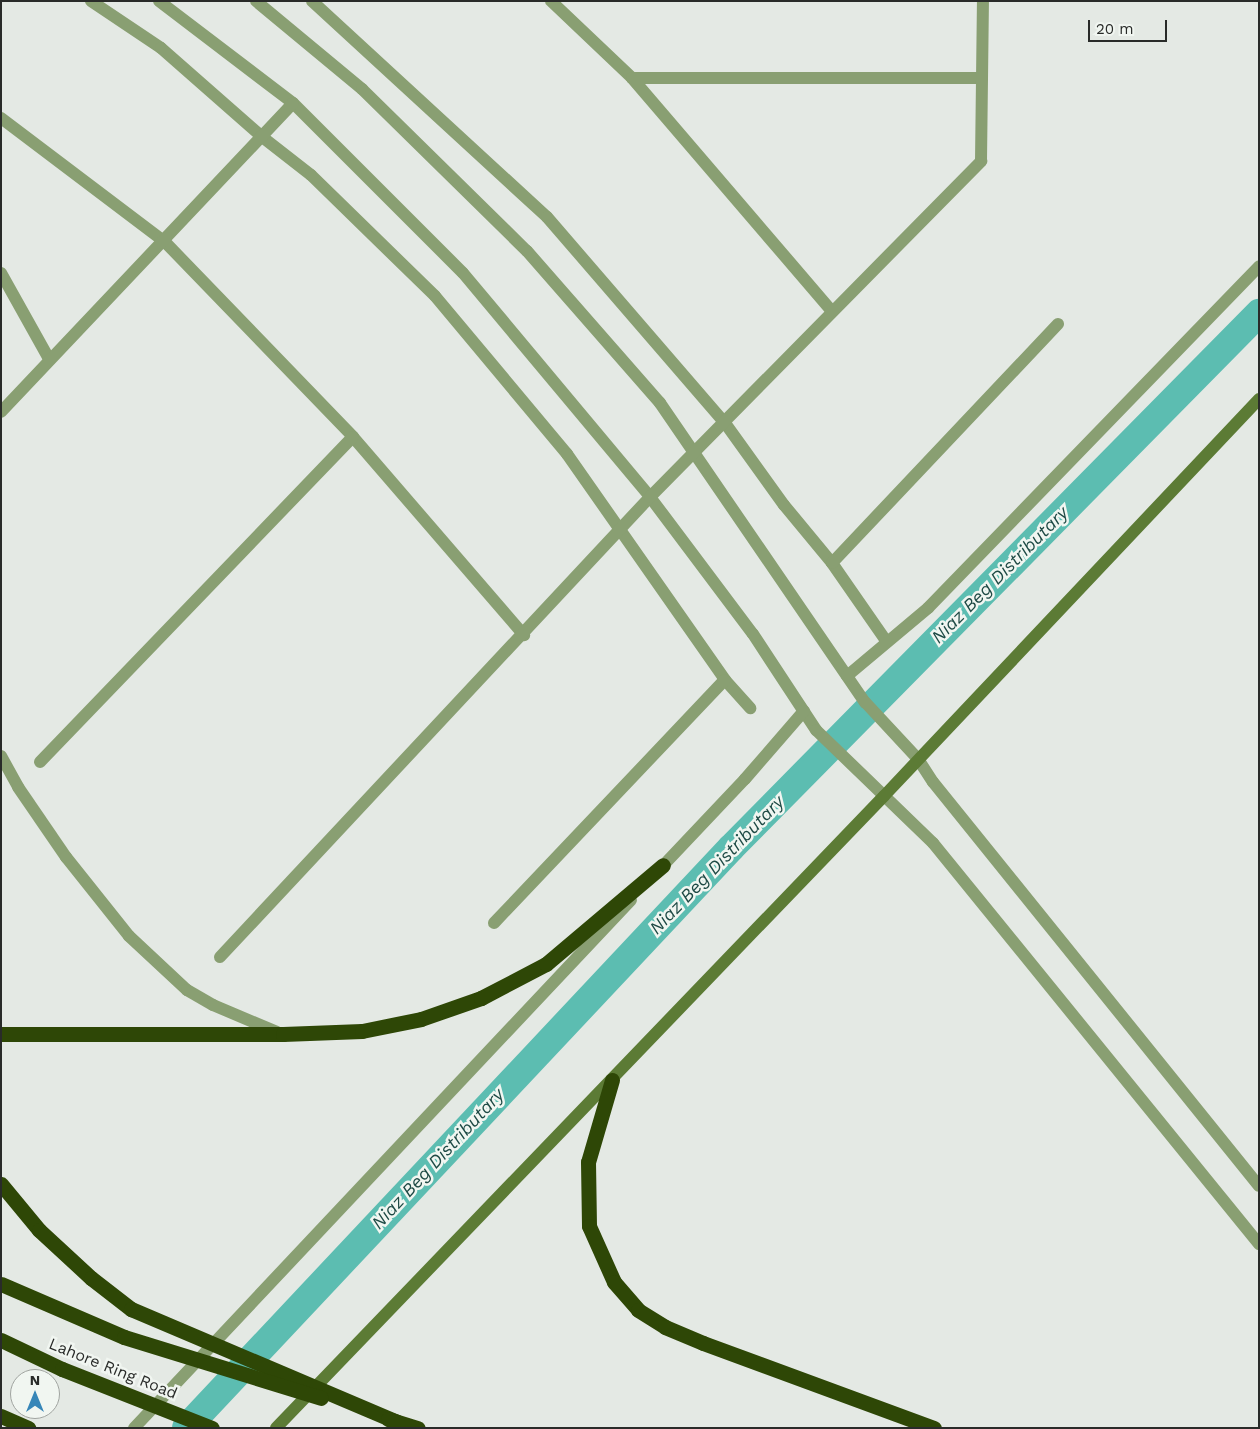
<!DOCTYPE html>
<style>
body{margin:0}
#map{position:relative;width:1260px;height:1429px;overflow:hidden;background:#e4e9e4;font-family:"Work Sans",sans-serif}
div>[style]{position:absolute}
.canal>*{height:28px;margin:-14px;padding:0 14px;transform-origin:14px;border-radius:14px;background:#5cbdb1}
.street>*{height:12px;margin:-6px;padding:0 6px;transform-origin:6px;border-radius:6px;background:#899f72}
.secondary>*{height:12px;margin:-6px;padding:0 6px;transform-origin:6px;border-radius:6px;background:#5c7b35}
.highway>*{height:15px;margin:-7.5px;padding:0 7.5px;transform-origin:7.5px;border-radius:7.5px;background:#2e4706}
span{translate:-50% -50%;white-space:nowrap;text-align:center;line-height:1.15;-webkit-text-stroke:5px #f1f6f1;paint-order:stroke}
.street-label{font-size:16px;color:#292b29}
.water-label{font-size:18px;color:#1e4a45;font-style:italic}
.frame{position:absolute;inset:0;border:2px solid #292b29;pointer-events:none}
.north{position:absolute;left:10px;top:1369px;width:50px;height:50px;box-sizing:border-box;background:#f1f6f1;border:1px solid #a1a5a1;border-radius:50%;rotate:0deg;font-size:14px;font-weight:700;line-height:20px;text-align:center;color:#292b29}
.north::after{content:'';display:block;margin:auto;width:18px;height:22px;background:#3786b8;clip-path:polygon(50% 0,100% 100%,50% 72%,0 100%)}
.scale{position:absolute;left:1088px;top:20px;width:79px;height:22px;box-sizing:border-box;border:2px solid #292b29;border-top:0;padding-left:6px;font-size:15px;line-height:18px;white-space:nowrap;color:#292b29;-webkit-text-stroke:4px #f1f6f1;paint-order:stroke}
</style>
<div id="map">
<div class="canal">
<div style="left:186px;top:1428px;width:796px;rotate:-46.78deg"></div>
<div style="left:731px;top:848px;width:752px;rotate:-45.38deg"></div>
</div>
<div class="street">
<div style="left:91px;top:1px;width:84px;rotate:33.9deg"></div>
<div style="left:161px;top:48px;width:133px;rotate:41.3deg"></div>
<div style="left:261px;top:136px;width:63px;rotate:38deg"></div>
<div style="left:311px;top:175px;width:173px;rotate:44.3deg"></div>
<div style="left:435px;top:296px;width:206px;rotate:50.1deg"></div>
<div style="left:567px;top:454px;width:276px;rotate:55deg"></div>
<div style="left:725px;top:680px;width:38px;rotate:48deg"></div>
<div style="left:159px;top:1px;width:168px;rotate:37.3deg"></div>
<div style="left:293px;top:103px;width:240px;rotate:45deg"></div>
<div style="left:463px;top:273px;width:292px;rotate:50.1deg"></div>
<div style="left:650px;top:497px;width:171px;rotate:53.1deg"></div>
<div style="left:753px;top:634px;width:115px;rotate:56.7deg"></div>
<div style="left:816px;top:730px;width:163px;rotate:44deg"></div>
<div style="left:933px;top:843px;width:517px;rotate:50.89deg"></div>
<div style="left:256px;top:1px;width:138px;rotate:39.7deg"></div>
<div style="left:362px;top:89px;width:231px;rotate:44.5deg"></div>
<div style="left:527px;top:251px;width:202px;rotate:48.8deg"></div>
<div style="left:660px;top:403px;width:363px;rotate:55.6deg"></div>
<div style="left:865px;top:702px;width:78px;rotate:47.1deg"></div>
<div style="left:918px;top:759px;width:27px;rotate:57deg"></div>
<div style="left:933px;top:782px;width:519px;rotate:51.1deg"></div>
<div style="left:312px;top:1px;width:319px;rotate:42.6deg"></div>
<div style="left:547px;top:217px;width:272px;rotate:49.2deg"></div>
<div style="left:725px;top:423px;width:101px;rotate:54.3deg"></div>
<div style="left:784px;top:505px;width:75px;rotate:50.4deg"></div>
<div style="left:832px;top:563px;width:96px;rotate:55.2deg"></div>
<div style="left:551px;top:1px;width:112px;rotate:43.5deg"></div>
<div style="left:632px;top:78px;width:306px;rotate:49.4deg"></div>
<div style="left:632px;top:78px;width:350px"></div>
<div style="left:1px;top:118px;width:206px;rotate:37.1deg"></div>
<div style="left:165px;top:242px;width:271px;rotate:46deg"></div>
<div style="left:353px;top:437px;width:262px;rotate:49.2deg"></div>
<div style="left:1px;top:273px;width:98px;rotate:60.8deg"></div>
<div style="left:1px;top:412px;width:425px;rotate:-46.6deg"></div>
<div style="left:832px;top:563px;width:329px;rotate:-46.6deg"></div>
<div style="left:847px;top:676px;width:106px;rotate:-40deg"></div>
<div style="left:928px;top:608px;width:476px;rotate:-45.9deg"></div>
<div style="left:1px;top:756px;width:35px;rotate:61deg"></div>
<div style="left:18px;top:787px;width:85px;rotate:55.6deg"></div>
<div style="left:66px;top:857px;width:101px;rotate:51.4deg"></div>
<div style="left:129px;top:936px;width:79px;rotate:43deg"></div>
<div style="left:187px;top:990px;width:30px;rotate:30deg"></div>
<div style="left:213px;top:1005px;width:69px;rotate:22.9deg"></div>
<div style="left:40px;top:762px;width:451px;rotate:-46.1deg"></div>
<div style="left:657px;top:872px;width:128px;rotate:-46.6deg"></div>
<div style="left:745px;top:779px;width:90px;rotate:-49.1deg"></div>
<div style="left:494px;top:923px;width:335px;rotate:-46.5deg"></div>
<div style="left:220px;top:957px;width:630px;rotate:-46.93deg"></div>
<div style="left:650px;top:497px;width:472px;rotate:-45.4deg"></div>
<div style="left:981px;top:161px;width:160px;rotate:-89.3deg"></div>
<div style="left:134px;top:1428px;width:725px;rotate:-46.73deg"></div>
</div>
<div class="secondary">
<div style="left:276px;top:1428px;width:877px;rotate:-46.11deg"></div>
<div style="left:884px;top:796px;width:546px;rotate:-46.63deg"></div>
</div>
<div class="highway">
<div style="left:1px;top:1034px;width:282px"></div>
<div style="left:283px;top:1034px;width:79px;rotate:-2.2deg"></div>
<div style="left:362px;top:1031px;width:60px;rotate:-11.5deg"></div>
<div style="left:421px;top:1019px;width:64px;rotate:-19.3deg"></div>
<div style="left:481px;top:998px;width:73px;rotate:-27.6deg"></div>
<div style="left:546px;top:964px;width:153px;rotate:-40.2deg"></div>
<div style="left:612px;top:1080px;width:85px;rotate:106.3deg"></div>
<div style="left:588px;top:1162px;width:64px;rotate:89.1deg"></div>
<div style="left:589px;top:1226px;width:61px;rotate:65.9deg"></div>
<div style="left:614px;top:1282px;width:37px;rotate:49deg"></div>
<div style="left:638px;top:1310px;width:32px;rotate:32deg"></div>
<div style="left:665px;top:1327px;width:41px;rotate:22.8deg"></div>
<div style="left:703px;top:1343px;width:246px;rotate:20.2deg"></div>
<div style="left:1px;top:1184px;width:60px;rotate:50.4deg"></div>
<div style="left:39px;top:1230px;width:71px;rotate:42.7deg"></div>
<div style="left:91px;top:1278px;width:51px;rotate:37.8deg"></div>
<div style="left:131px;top:1309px;width:289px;rotate:23deg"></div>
<div style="left:1px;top:1284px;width:134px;rotate:23.3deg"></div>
<div style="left:124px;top:1337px;width:206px;rotate:17.2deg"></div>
<div style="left:1px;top:1340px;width:68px;rotate:25.4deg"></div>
<div style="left:62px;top:1369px;width:161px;rotate:21.5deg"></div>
<div style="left:1px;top:1416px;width:30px;rotate:24deg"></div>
<div style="left:388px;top:1419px;width:31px;rotate:17deg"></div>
</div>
<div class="street-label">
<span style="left:113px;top:1369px;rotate:22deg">Lahore Ring Road</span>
</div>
<div class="water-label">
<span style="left:1000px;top:575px;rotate:-45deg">Niaz Beg Distributary</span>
<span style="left:717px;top:865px;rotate:-46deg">Niaz Beg Distributary</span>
<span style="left:438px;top:1159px;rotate:-47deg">Niaz Beg Distributary</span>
</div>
<div class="frame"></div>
<div class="north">N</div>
<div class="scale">20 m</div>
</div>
